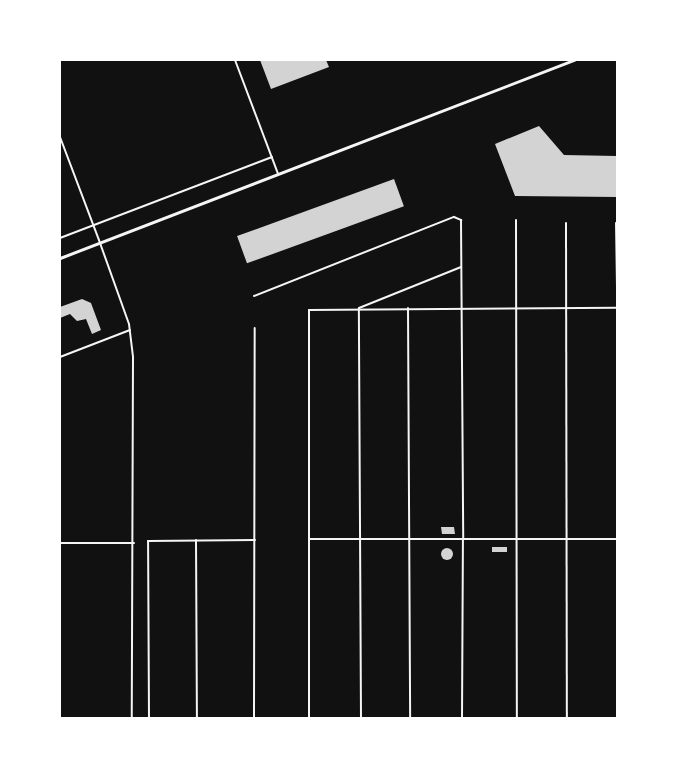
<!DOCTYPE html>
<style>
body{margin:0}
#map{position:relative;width:677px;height:778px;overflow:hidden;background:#111;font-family:Merriweather,serif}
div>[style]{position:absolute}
.building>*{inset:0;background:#d3d3d3;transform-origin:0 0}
.round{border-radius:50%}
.minor>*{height:2px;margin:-1px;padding:0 1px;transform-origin:1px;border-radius:1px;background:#f5f5f5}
.tertiary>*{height:2px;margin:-1px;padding:0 1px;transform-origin:1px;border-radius:1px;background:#f5f5f5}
.primary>*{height:2.5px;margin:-1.25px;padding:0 1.25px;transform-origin:1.25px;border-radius:1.25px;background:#f5f5f5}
span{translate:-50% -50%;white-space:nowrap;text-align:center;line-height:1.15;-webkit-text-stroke:5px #fff;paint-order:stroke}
.frame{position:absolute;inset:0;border:61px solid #fff;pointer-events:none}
</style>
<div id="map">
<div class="building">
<div style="clip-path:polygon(260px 60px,326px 60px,329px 67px,271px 89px)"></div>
<div style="clip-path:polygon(539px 126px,564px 155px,617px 156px,617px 197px,515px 196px,495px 144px)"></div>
<div style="left:394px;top:179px;width:29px;height:167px;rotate:70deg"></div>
<div style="clip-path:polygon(82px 299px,91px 303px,101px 330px,92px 334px,86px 319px,77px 321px,70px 314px,60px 318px,60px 307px)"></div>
<div style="clip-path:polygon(441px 527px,454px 527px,455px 534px,442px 534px)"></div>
<div style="left:492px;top:547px;width:15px;height:5px"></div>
<div class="round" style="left:441px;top:548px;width:12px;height:12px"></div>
</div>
<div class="minor">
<div style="left:235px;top:60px;width:122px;rotate:69.3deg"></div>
<div style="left:60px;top:137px;width:113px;rotate:69.3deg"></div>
<div style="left:516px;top:220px;width:498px;rotate:89.9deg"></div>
<div style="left:566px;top:223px;width:495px;rotate:89.9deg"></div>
<div style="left:616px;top:223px;width:66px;rotate:89.1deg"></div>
<div style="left:60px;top:238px;width:227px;rotate:-20.9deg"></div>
<div style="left:254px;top:296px;width:215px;rotate:-21.6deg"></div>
<div style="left:454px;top:217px;width:8px;rotate:23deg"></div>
<div style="left:461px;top:220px;width:319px;rotate:89.6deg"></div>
<div style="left:463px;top:539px;width:153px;rotate:180deg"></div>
<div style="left:408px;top:308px;width:410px;rotate:89.7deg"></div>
<div style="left:60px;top:357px;width:75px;rotate:-21.1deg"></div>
<div style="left:617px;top:362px;width:115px;rotate:90deg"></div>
<div style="left:196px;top:540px;width:178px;rotate:89.7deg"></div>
<div style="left:60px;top:543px;width:74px"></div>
<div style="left:149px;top:718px;width:177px;rotate:-90.3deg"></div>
<div style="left:148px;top:541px;width:107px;rotate:-0.5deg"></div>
<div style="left:254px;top:718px;width:390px;rotate:-89.9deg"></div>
<div style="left:309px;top:718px;width:408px;rotate:-90deg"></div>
<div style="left:309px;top:310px;width:308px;rotate:-0.4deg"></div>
<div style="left:361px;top:718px;width:410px;rotate:-90.3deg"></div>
<div style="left:359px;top:308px;width:110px;rotate:-21.9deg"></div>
</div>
<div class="tertiary">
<div style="left:100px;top:243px;width:86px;rotate:70.3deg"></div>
<div style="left:129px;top:324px;width:33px;rotate:83deg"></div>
<div style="left:133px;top:357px;width:361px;rotate:90.2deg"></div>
<div style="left:462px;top:718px;width:179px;rotate:-89.7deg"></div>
<div style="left:463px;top:539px;width:154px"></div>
</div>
<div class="primary">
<div style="left:60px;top:258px;width:551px;rotate:-21.07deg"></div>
</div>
<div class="frame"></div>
</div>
